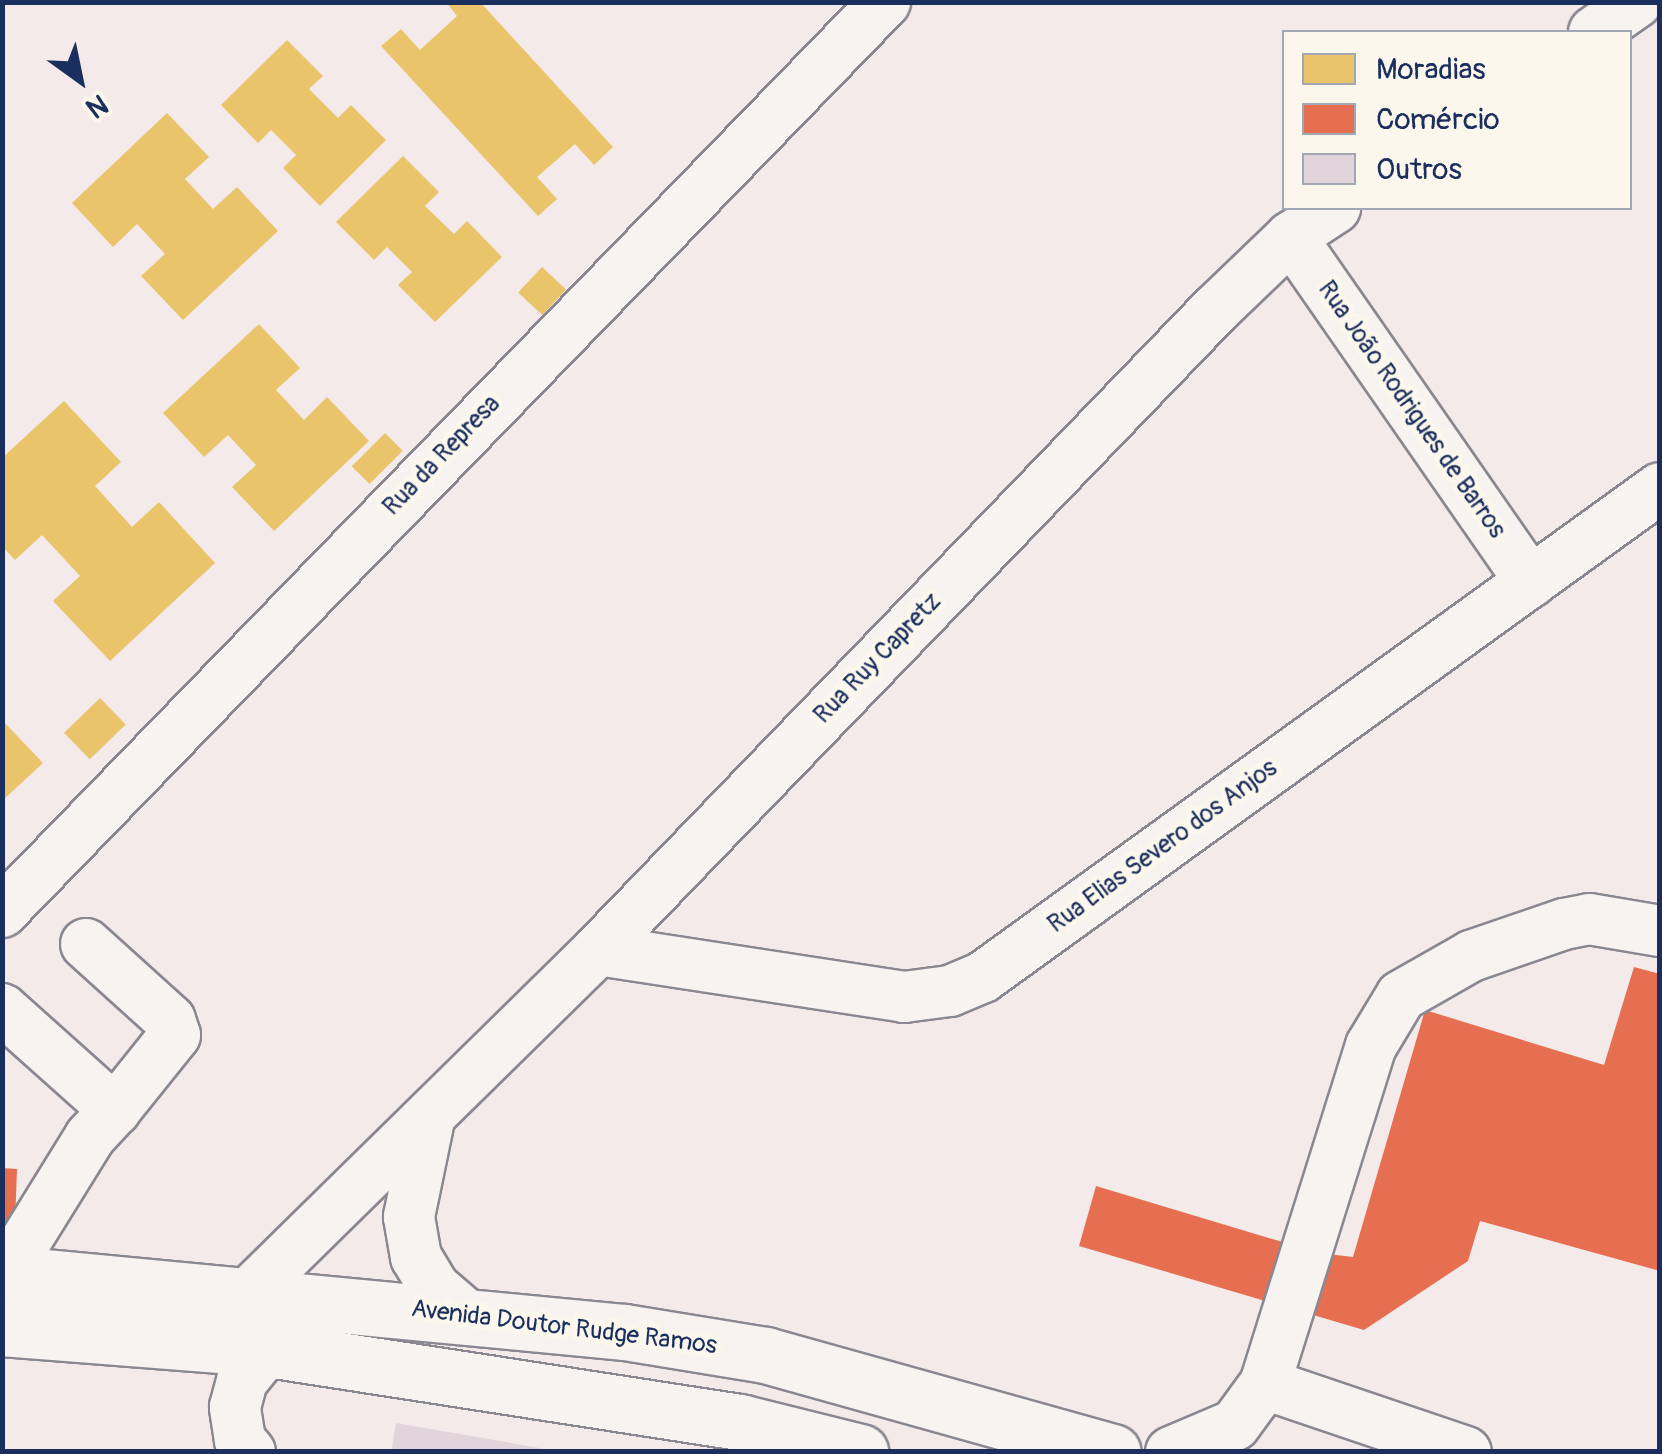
<!DOCTYPE html>
<meta charset="utf-8">
<style>
body{margin:0}
#map{position:relative;width:1662px;height:1454px;overflow:hidden;background:#f4eaea;font-family:Pangolin,sans-serif}
div>[style]{position:absolute}
.homes>*{inset:0;background:#e9c46a;transform-origin:0 0}
.shops>*{inset:0;background:#e76f51}
.building>*{inset:0;background:#e2d4db}
.roads{filter:drop-shadow(2px 0 #898891) drop-shadow(-2px 0 #898891) drop-shadow(0 2px #898891) drop-shadow(0 -2px #898891)}
.minor>*{height:50px;margin:-25px;padding:0 25px;transform-origin:25px;border-radius:25px;background:#f6f3f0}
.major>*{height:55px;margin:-27.5px;padding:0 27.5px;transform-origin:27.5px;border-radius:27.5px;background:#f6f3f0}
span{translate:-50% -50%;white-space:nowrap;text-align:center;line-height:1.15;-webkit-text-stroke:10px #fbf7ec;paint-order:stroke}
.street-label{font-size:25px;color:#1b2f5e}
.frame{position:absolute;inset:0;border:5px solid #1b2f5e;pointer-events:none}
.legend{position:absolute;left:1282px;top:30px;width:350px;height:180px;box-sizing:border-box;background:#fbf7ec;border:2px solid #a1a7b3;margin:0;padding:12px 18px;list-style:none;font-size:30px;color:#1b2f5e}
.legend li{display:flex;align-items:center;gap:20px;height:50px}
.legend b{width:50px;border:2px solid #a1a7b3}
.north{position:absolute;left:30px;top:30px;width:100px;height:100px;-webkit-text-stroke:8px #fbf7ec;paint-order:stroke;rotate:147deg;font-size:28px;font-weight:700;line-height:40px;text-align:center;color:#1b2f5e}
.north::after{content:'';display:block;margin:auto;width:35px;height:45px;background:#1b2f5e;clip-path:polygon(50% 0,100% 100%,50% 72%,0 100%)}
</style>
<div id="map">
<div class="homes">
<div style="clip-path:polygon(446px 2px,480px 2px,613px 147px,594px 165px,575px 144px,537px 177px,557px 199px,538px 216px,381px 46px,401px 29px,420px 50px,457px 16px)"></div>
<div style="clip-path:polygon(287px 40px,323px 76px,309px 89px,338px 118px,351px 105px,386px 140px,320px 206px,283px 168px,296px 155px,271px 130px,258px 143px,221px 105px)"></div>
<div style="clip-path:polygon(167px 113px,209px 157px,185px 179px,213px 209px,237px 187px,278px 231px,183px 320px,141px 276px,165px 254px,137px 224px,113px 247px,72px 203px)"></div>
<div style="clip-path:polygon(403px 156px,439px 192px,425px 206px,454px 234px,467px 221px,502px 257px,435px 322px,398px 285px,412px 272px,387px 247px,374px 260px,336px 222px)"></div>
<div style="left:542px;top:267px;width:33px;height:35px;rotate:43deg"></div>
<div style="clip-path:polygon(259px 324px,300px 368px,276px 390px,304px 420px,327px 397px,369px 441px,274px 531px,232px 487px,256px 465px,228px 435px,204px 457px,163px 413px)"></div>
<div style="clip-path:polygon(64px 401px,121px 462px,95px 486px,132px 527px,159px 502px,215px 563px,110px 661px,53px 601px,80px 576px,42px 535px,15px 560px,2px 546px,2px 458px)"></div>
<div style="left:385px;top:433px;width:25px;height:47px;rotate:45deg"></div>
<div style="left:100px;top:698px;width:37px;height:50px;rotate:46deg"></div>
<div style="clip-path:polygon(2px 720px,43px 763px,2px 801px)"></div>
</div>
<div class="shops">
<div style="clip-path:polygon(1634px 967px,1660px 974px,1660px 1271px,1480px 1221px,1468px 1261px,1364px 1330px,1079px 1246px,1096px 1186px,1319px 1253px,1353px 1257px,1425px 1010px,1604px 1065px)"></div>
<div style="clip-path:polygon(2px 1168px,17px 1169px,15px 1225px,2px 1225px)"></div>
</div>
<div class="building">
<div style="clip-path:polygon(396px 1423px,551px 1450px,551px 1452px,391px 1452px)"></div>
</div>
<div class="roads">
<div class="minor">
<div style="left:1594px;top:32px;width:52px;rotate:-34.9deg"></div>
<div style="left:1291px;top:237px;width:420px;rotate:55.2deg"></div>
<div style="left:2px;top:912px;width:1268px;rotate:-45.86deg"></div>
<div style="left:86px;top:944px;width:113px;rotate:42.1deg"></div>
<div style="left:170px;top:1020px;width:16px;rotate:72deg"></div>
<div style="left:175px;top:1035px;width:96px;rotate:128.7deg"></div>
<div style="left:598px;top:950px;width:310px;rotate:8.7deg"></div>
<div style="left:904px;top:997px;width:46px;rotate:-7.4deg"></div>
<div style="left:950px;top:991px;width:36px;rotate:-23deg"></div>
<div style="left:983px;top:977px;width:835px;rotate:-35.84deg"></div>
<div style="left:2px;top:1009px;width:152px;rotate:41.8deg"></div>
<div style="left:115px;top:1110px;width:37px;rotate:133deg"></div>
<div style="left:90px;top:1137px;width:161px;rotate:121.8deg"></div>
<div style="left:429px;top:1120px;width:99px;rotate:101.7deg"></div>
<div style="left:409px;top:1217px;width:41px;rotate:80.1deg"></div>
<div style="left:416px;top:1257px;width:35px;rotate:59deg"></div>
<div style="left:434px;top:1287px;width:40px;rotate:41deg"></div>
<div style="left:250px;top:1292px;width:488px;rotate:-44.5deg"></div>
<div style="left:598px;top:950px;width:889px;rotate:-46.05deg"></div>
<div style="left:1215px;top:310px;width:105px;rotate:-43.8deg"></div>
<div style="left:1291px;top:237px;width:53px;rotate:-33.4deg"></div>
<div style="left:1265px;top:1384px;width:212px;rotate:18.7deg"></div>
<div style="left:250px;top:1452px;width:16px;rotate:-130deg"></div>
<div style="left:240px;top:1440px;width:33px;rotate:-99deg"></div>
<div style="left:235px;top:1407px;width:27px;rotate:-75deg"></div>
<div style="left:242px;top:1381px;width:41px;rotate:-50.9deg"></div>
<div style="left:1171px;top:1452px;width:69px;rotate:-22.9deg"></div>
<div style="left:1235px;top:1425px;width:51px;rotate:-53.8deg"></div>
<div style="left:1265px;top:1384px;width:354px;rotate:-72.6deg"></div>
<div style="left:1371px;top:1046px;width:58px;rotate:-59deg"></div>
<div style="left:1401px;top:996px;width:81px;rotate:-29.7deg"></div>
<div style="left:1471px;top:956px;width:98px;rotate:-19deg"></div>
<div style="left:1564px;top:924px;width:25px;rotate:-11deg"></div>
<div style="left:1589px;top:919px;width:72px;rotate:9.6deg"></div>
</div>
<div class="major">
<div style="left:2px;top:1273px;width:626px;rotate:5.41deg"></div>
<div style="left:625px;top:1332px;width:142px;rotate:9.3deg"></div>
<div style="left:765px;top:1355px;width:361px;rotate:15.6deg"></div>
<div style="left:2px;top:1328px;width:267px;rotate:4.5deg"></div>
<div style="left:268px;top:1349px;width:478px;rotate:8.8deg"></div>
<div style="left:740px;top:1422px;width:124px;rotate:14deg"></div>
</div>
</div>
<div class="street-label">
<span style="left:1411px;top:410px;rotate:55deg">Rua João Rodrigues de Barros</span>
<span style="left:442px;top:456px;rotate:-46deg">Rua da Represa</span>
<span style="left:878px;top:659px;rotate:-46deg">Rua Ruy Capretz</span>
<span style="left:1163px;top:847px;rotate:-36deg">Rua Elias Severo dos Anjos</span>
<span style="left:564px;top:1328px;rotate:7deg">Avenida Doutor Rudge Ramos</span>
</div>
<div class="frame"></div>
<ul class="legend">
<li><b style="height:28px;background:#e9c46a"></b>Moradias</li>
<li><b style="height:28px;background:#e76f51"></b>Comércio</li>
<li><b style="height:28px;background:#e2d4db"></b>Outros</li>
</ul>
<div class="north">N</div>
</div>
